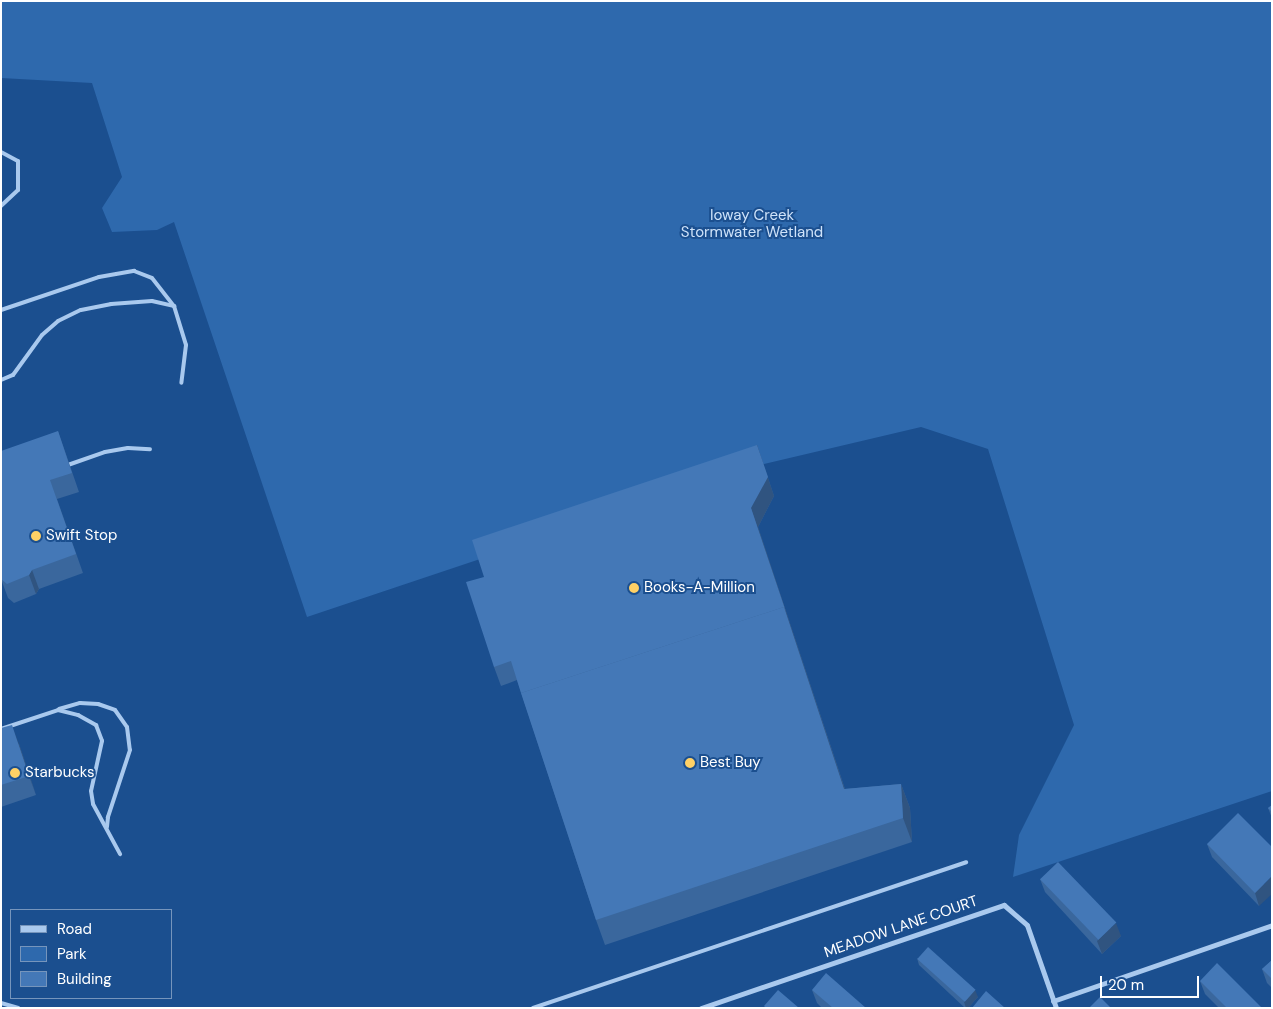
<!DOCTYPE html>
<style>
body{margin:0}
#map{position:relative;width:1273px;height:1009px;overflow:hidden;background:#1b4f8f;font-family:"DM Sans",sans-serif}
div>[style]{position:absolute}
.green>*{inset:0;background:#2e69ad}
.service>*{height:4px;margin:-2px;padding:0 2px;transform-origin:2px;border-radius:2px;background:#a9c9ee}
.minor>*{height:5px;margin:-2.5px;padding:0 2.5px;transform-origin:2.5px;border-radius:2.5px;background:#a9c9ee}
.wall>*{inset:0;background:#3a679d}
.shaded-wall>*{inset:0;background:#305480}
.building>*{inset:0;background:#4478b7;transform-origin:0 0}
.dots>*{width:14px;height:14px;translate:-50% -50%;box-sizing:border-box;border:2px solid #1b4f8f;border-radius:50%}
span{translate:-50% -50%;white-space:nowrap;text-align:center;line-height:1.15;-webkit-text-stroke:4px #1b4f8f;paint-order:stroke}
.park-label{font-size:15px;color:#cfe3fa}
.poi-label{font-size:15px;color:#fff}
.left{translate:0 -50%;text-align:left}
.street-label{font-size:15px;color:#fff}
.frame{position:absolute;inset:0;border:2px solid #fff;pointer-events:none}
.legend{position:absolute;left:10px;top:909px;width:162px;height:90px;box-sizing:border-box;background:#1b4f8f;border:1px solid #7695bc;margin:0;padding:6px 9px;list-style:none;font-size:15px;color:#fff}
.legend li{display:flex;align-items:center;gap:10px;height:25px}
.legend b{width:25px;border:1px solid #7695bc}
.scale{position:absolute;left:1100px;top:976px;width:99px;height:22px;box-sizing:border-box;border:2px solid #fff;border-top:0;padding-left:6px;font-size:15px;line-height:18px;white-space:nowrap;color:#fff;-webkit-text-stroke:4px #1b4f8f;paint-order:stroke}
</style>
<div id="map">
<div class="green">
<div style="clip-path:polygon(1px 1px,1272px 1px,1272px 791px,1013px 877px,1019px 835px,1074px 725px,988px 449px,921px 427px,764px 464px,307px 617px,174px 222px,157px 230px,112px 232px,102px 208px,122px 177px,92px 83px,1px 78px)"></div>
</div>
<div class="service">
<div style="left:1px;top:152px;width:19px;rotate:28deg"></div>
<div style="left:18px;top:161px;width:29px;rotate:90deg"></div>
<div style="left:18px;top:190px;width:23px;rotate:137deg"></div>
<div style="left:1px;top:310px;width:103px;rotate:-18.6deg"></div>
<div style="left:99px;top:277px;width:36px;rotate:-10deg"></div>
<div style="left:134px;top:271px;width:19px;rotate:21deg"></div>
<div style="left:152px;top:278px;width:36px;rotate:52deg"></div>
<div style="left:174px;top:306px;width:41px;rotate:72.9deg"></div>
<div style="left:186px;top:345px;width:38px;rotate:97deg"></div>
<div style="left:1px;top:380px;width:13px;rotate:-23deg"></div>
<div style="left:13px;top:375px;width:49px;rotate:-54.1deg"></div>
<div style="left:42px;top:335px;width:21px;rotate:-41deg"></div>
<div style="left:58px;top:321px;width:25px;rotate:-26deg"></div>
<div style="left:81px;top:310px;width:31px;rotate:-11deg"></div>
<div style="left:111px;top:304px;width:41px;rotate:-4.2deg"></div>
<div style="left:152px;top:301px;width:23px;rotate:13deg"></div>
<div style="left:65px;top:466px;width:42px;rotate:-19.3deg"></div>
<div style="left:105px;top:452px;width:23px;rotate:-10deg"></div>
<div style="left:128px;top:448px;width:22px;rotate:3deg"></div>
<div style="left:59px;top:709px;width:22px;rotate:-16deg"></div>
<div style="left:80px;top:703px;width:18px;rotate:3deg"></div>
<div style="left:98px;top:704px;width:18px;rotate:19deg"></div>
<div style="left:115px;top:710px;width:21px;rotate:55deg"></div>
<div style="left:127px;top:727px;width:23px;rotate:83deg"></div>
<div style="left:130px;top:750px;width:71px;rotate:108.2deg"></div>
<div style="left:108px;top:817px;width:10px;rotate:96deg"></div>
<div style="left:1px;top:729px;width:60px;rotate:-18.4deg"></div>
<div style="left:58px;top:710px;width:21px;rotate:14deg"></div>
<div style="left:78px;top:715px;width:21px;rotate:29deg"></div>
<div style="left:96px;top:725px;width:17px;rotate:69deg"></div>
<div style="left:102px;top:741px;width:51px;rotate:102.4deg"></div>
<div style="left:91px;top:791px;width:13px;rotate:81deg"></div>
<div style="left:93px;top:804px;width:57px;rotate:61.6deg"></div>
<div style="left:1px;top:1003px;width:18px;rotate:16deg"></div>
<div style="left:533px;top:1008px;width:457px;rotate:-18.6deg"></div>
</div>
<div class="minor">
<div style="left:1053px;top:1001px;width:232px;rotate:-19.1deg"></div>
<div style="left:701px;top:1008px;width:320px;rotate:-18.8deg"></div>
<div style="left:1004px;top:905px;width:30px;rotate:41deg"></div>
<div style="left:1027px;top:925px;width:88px;rotate:70.7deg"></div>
</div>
<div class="wall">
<div style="clip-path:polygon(58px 431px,79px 492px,57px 499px,83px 573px,39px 589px,36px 594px,14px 603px,8px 598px,1px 579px)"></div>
<div style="clip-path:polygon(757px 445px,774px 496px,758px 527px,845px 789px,901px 784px,910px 808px,912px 842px,605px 945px,596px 920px,517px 680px,501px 686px,494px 667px,484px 577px)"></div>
<div style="clip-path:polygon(1px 728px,19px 744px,36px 795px,1px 807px)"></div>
<div style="clip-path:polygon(1272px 805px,1272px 818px,1268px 808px)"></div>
<div style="clip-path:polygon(1207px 844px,1272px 847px,1259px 906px,1212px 857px)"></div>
<div style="clip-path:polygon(1040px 879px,1121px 936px,1102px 954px,1045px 892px)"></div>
<div style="clip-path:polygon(917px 958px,978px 997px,968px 1008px,965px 1008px,919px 965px)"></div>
<div style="clip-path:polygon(1272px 960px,1272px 988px,1267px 983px,1262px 969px)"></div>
<div style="clip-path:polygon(1200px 981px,1262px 1008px,1219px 1008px,1205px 994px)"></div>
<div style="clip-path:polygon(812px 990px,866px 1008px,822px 1008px,817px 1003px)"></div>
</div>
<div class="shaded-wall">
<div style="clip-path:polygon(757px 445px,774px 496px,758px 527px,853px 814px,844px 789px,751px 508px)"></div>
<div style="clip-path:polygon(32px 570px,39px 589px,36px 594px,29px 575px)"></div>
<div style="clip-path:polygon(12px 725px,19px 744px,36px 795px,29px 776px)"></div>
<div style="clip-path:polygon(901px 784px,910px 808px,912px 842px,903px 818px)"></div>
<div style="clip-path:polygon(1272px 876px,1272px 894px,1259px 906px,1255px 893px)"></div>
<div style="clip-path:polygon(1116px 923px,1121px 936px,1102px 954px,1097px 941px)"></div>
<div style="clip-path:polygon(975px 990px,978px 997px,968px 1008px,966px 1008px,964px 1002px)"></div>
</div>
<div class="building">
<div style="clip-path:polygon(58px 431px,72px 473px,50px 480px,76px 554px,32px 570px,29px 575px,7px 584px,1px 579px,1px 451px)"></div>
<div style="clip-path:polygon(757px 445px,768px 477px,751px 508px,786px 612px,784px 607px,521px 693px,511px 661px,494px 667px,466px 582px,484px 577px,472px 540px)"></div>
<div style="clip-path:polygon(784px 607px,844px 789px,901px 784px,903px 818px,596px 920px,521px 693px)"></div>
<div style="clip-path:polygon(12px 725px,29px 776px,1px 785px,1px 728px)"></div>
<div style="clip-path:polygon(1272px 805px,1272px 812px,1268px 808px)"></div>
<div style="clip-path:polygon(1238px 813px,1272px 847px,1272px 876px,1255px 893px,1207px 844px)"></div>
<div style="left:1058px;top:862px;width:84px;height:25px;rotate:46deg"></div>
<div style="left:928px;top:947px;width:64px;height:16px;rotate:42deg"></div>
<div style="clip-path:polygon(1272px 960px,1272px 979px,1262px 969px)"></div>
<div style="clip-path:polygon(1217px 963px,1262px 1008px,1227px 1008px,1200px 981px)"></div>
<div style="clip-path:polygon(826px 973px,866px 1008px,833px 1008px,812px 990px)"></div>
<div style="clip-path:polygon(778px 990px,799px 1008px,766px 1008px,764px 1006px)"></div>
<div style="clip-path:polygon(986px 991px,1005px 1008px,972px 1008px)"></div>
<div style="clip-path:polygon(1100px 997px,1111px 1008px,1089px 1008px)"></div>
</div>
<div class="dots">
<div style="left:36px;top:536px;background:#ffd166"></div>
<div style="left:634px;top:588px;background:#ffd166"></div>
<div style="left:690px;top:763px;background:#ffd166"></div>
<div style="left:15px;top:773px;background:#ffd166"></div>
</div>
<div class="park-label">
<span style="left:752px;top:224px">Ioway Creek<br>Stormwater Wetland</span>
</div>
<div class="poi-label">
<span class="left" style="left:46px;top:536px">Swift Stop</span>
<span class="left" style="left:644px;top:588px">Books-A-Million</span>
<span class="left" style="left:700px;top:763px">Best Buy</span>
<span class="left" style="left:25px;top:773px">Starbucks</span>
</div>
<div class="street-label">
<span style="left:901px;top:927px;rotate:-19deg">MEADOW LANE COURT</span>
</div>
<div class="frame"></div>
<ul class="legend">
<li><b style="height:6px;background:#a9c9ee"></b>Road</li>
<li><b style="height:14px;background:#2e69ad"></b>Park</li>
<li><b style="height:14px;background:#4478b7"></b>Building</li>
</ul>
<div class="scale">20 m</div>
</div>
